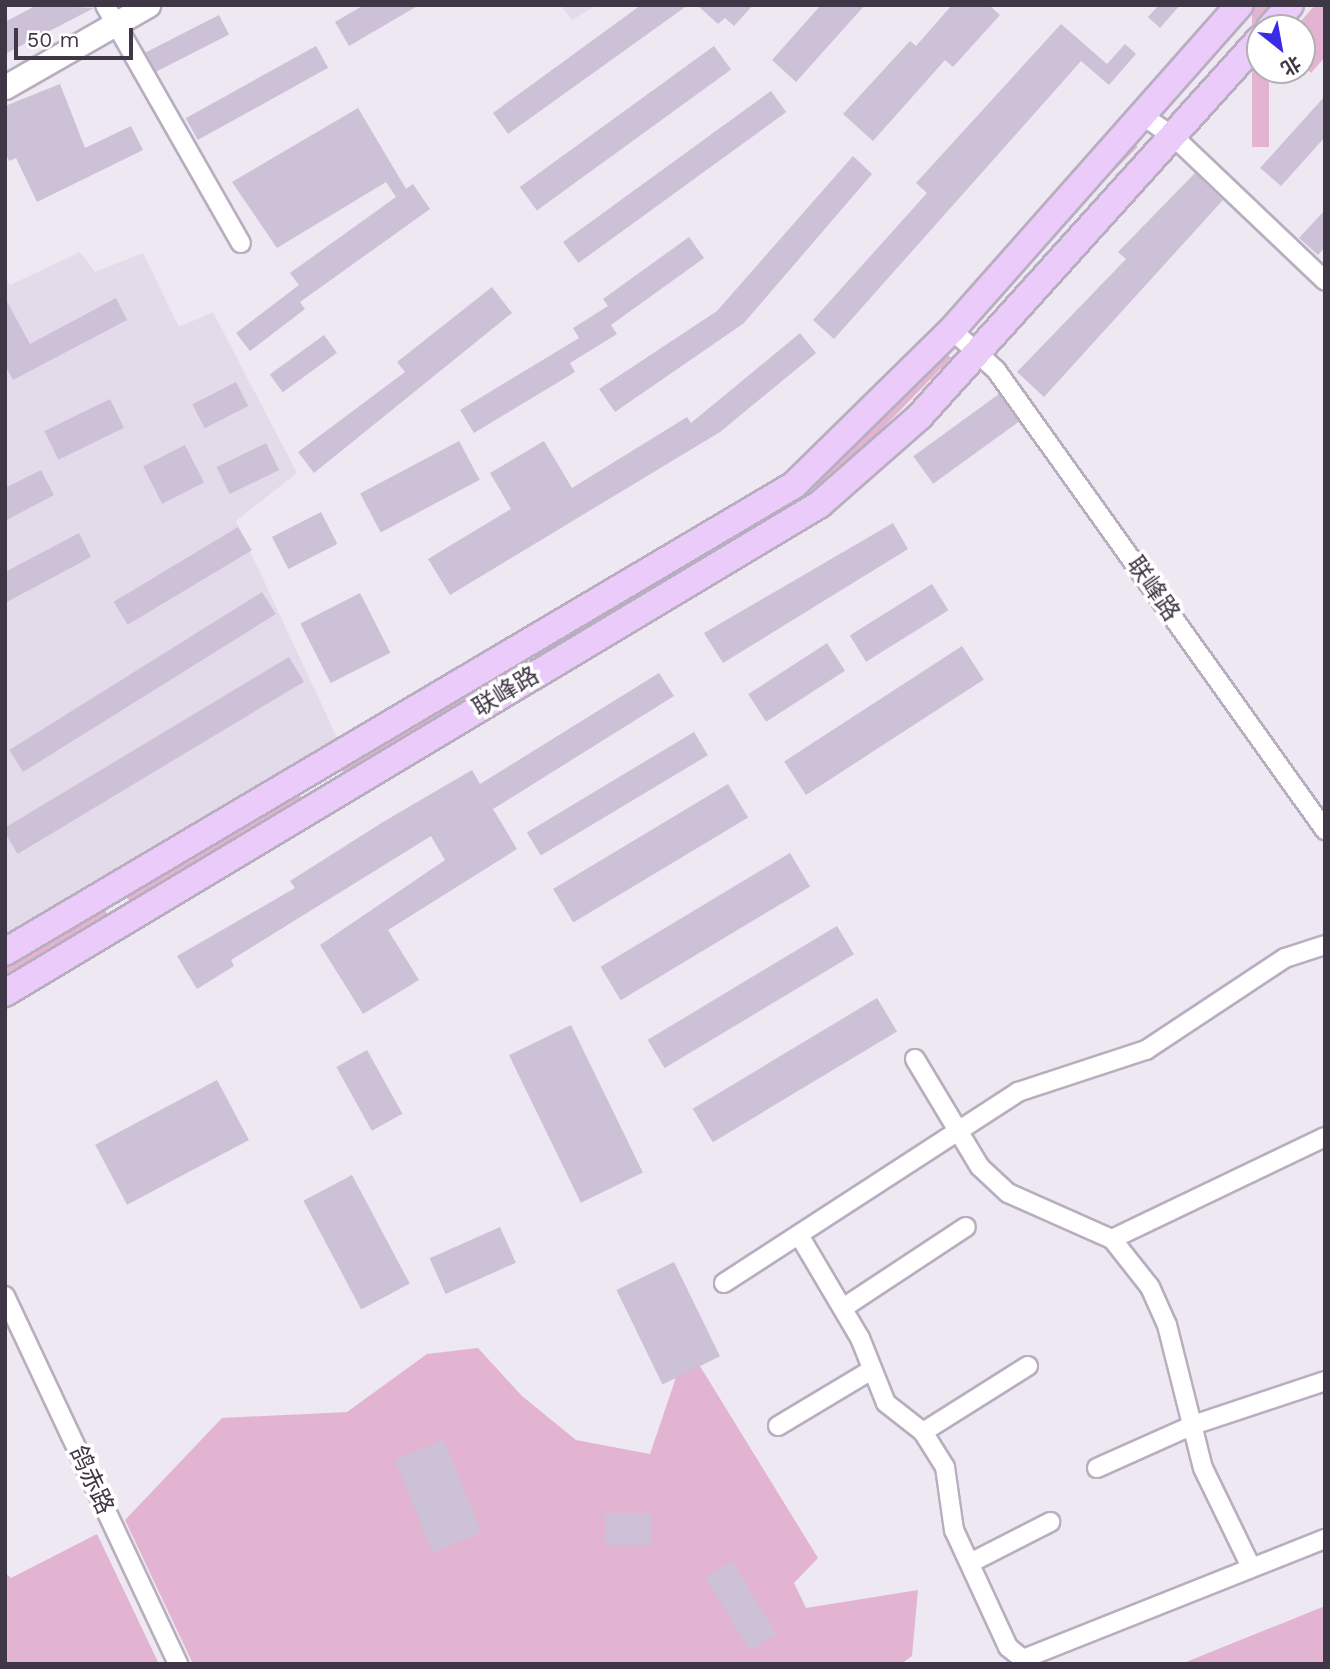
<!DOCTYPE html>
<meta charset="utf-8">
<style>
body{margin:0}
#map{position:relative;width:1330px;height:1669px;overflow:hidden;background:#eee8f2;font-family:"Work Sans","Noto Sans SC",sans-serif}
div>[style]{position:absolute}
.residential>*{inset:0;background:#e4dbea}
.green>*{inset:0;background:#e3b4d1;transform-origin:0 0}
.building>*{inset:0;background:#ccc1d6;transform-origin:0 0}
.roads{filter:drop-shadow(2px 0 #b8aec0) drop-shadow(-2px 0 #b8aec0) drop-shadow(0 2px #b8aec0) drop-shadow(0 -2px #b8aec0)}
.minor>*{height:18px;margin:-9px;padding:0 9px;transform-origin:9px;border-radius:9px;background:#fff}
.tertiary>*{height:23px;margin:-11.5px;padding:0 11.5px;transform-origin:11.5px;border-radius:11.5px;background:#fff}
.secondary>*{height:26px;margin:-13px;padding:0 13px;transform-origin:13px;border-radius:13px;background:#ebcbfa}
span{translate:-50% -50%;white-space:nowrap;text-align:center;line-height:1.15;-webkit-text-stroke:7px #fff;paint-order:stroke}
.street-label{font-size:24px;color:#3f3745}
.frame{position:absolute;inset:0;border:7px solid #3f3745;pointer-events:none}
.north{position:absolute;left:1246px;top:14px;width:70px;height:70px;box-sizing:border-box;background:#fff;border:2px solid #b2afb5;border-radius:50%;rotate:149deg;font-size:19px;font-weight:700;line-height:28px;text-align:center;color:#3f3745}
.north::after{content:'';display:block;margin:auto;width:24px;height:32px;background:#3a2be6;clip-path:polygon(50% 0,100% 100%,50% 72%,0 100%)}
.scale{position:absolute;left:14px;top:28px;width:119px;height:32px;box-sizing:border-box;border:4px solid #3f3745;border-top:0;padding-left:9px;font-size:21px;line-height:24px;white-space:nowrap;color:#3f3745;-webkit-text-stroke:5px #fff;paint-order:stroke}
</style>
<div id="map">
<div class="residential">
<div style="clip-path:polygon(560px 5px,597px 5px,572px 20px)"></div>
<div style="clip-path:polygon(80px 252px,95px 272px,143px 253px,179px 327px,213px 312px,297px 473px,236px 521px,341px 746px,5px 957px,5px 277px,10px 285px)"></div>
</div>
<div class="green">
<div style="left:1252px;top:5px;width:17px;height:142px"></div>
<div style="clip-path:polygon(1315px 5px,1325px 5px,1325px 57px,1311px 73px,1302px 65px,1302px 28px,1295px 28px)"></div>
<div style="left:1130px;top:139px;width:11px;height:237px;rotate:45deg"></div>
<div style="clip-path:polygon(942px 349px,951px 358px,848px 464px,773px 517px,767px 508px)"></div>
<div style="left:723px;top:535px;width:12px;height:210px;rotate:59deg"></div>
<div style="left:508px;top:665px;width:12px;height:196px;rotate:59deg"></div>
<div style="clip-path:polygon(297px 790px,303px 801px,129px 901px,124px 893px)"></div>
<div style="clip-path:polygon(104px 906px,109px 919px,5px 981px,5px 967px)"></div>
<div style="clip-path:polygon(687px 1345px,818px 1558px,794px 1583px,806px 1608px,918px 1590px,912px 1656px,901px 1664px,193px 1664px,125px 1520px,222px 1418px,347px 1412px,427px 1354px,478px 1348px,522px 1396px,576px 1440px,650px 1454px)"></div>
<div style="clip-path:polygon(97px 1534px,159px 1664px,5px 1664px,5px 1573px,11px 1578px)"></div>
<div style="clip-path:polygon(1325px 1606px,1325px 1664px,1181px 1664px)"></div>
</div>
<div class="building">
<div style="clip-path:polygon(37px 5px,94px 8px,5px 54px,5px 22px)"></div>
<div style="clip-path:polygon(364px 5px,419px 5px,349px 46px,335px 22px)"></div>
<div style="clip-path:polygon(641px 5px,688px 5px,508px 134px,493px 113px)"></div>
<div style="clip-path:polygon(697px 5px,753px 5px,734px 26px,725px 18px,718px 24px)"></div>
<div style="clip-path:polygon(821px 5px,865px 5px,796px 82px,772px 60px)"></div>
<div style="clip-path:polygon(952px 5px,989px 5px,1000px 15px,953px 67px,945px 60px,873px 141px,843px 114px,910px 41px,916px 46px)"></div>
<div style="clip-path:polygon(1159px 5px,1180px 5px,1160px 28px,1148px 17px)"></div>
<div style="left:219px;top:15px;width:22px;height:83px;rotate:63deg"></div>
<div style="clip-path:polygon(1061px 24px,1107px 64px,1125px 44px,1136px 54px,1109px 85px,1081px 61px,834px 339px,813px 320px,927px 193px,916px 183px)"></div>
<div style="left:316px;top:46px;width:25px;height:149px;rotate:61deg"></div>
<div style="left:714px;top:46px;width:29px;height:240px;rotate:54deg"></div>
<div style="clip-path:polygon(60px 84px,85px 148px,131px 126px,143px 150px,37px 202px,16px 158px,9px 161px,5px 151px,5px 106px)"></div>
<div style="left:771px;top:91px;width:26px;height:257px;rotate:54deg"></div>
<div style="clip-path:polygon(1325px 96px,1325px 137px,1281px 186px,1260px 168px)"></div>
<div style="clip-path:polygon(358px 108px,406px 189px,413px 184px,430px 209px,300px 302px,305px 309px,250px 351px,236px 333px,299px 285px,290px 273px,396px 197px,386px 182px,277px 248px,232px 182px)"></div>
<div style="clip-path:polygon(853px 156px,872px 174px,744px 323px,615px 412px,599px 389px,717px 311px)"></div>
<div style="clip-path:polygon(1195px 173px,1223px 200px,1044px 397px,1017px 372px,1126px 259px,1118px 252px)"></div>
<div style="clip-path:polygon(1325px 210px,1325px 247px,1318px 255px,1299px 238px)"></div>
<div style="clip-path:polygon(689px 237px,704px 258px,611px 325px,617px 334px,570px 363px,575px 372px,474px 433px,460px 410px,579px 338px,573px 328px,608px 306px,603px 299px)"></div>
<div style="clip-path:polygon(492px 287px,512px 313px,314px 473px,298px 452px,405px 372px,397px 362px)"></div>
<div style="clip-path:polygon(5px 298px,30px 344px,116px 298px,127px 320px,13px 380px,5px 365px)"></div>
<div style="clip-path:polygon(800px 333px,816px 353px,720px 432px,450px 595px,428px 559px,511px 509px,490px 473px,544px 441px,572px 488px,687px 417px,691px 423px)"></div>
<div style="left:324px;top:335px;width:22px;height:67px;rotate:54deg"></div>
<div style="left:236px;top:382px;width:27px;height:49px;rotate:63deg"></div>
<div style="left:999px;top:394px;width:34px;height:106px;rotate:54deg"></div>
<div style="left:110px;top:399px;width:32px;height:73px;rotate:64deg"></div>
<div style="left:459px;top:441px;width:44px;height:112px;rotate:62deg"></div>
<div style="left:266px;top:443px;width:30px;height:55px;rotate:64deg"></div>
<div style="left:185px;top:445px;width:42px;height:47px;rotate:63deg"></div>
<div style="clip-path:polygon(41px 470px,54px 495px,5px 521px,5px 488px)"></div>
<div style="left:321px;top:512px;width:36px;height:55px;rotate:63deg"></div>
<div style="clip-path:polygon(893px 523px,908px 549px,723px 663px,704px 633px)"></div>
<div style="left:238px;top:527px;width:27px;height:145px;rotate:59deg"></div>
<div style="clip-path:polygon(79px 533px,91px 557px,5px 603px,5px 572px)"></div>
<div style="left:932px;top:584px;width:31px;height:97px;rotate:58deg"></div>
<div style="left:262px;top:592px;width:26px;height:298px;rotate:58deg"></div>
<div style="left:360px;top:593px;width:67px;height:67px;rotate:63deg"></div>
<div style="left:827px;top:643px;width:33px;height:94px;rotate:57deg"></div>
<div style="left:962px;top:646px;width:40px;height:212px;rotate:57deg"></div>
<div style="left:289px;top:657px;width:29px;height:334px;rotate:59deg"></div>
<div style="clip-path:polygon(659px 673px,674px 696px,493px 809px,517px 849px,388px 930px,419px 980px,363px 1014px,320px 945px,445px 860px,431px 836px,231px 960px,234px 966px,197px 989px,177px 956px,295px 888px,290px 881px,383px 822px,472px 770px,480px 784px)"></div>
<div style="left:694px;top:732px;width:27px;height:195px;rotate:59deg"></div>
<div style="left:728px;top:784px;width:39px;height:204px;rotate:59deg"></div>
<div style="left:790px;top:853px;width:39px;height:221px;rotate:59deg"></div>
<div style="left:837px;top:926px;width:33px;height:221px;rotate:59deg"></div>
<div style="left:877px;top:998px;width:39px;height:215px;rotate:59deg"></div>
<div style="left:571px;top:1025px;width:164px;height:69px;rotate:64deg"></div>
<div style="left:367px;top:1050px;width:73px;height:35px;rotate:61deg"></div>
<div style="left:217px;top:1080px;width:68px;height:138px;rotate:62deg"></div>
<div style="left:352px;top:1175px;width:123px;height:55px;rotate:62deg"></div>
<div style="left:500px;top:1227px;width:39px;height:77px;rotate:66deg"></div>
<div style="left:674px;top:1262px;width:105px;height:64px;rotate:64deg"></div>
<div style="left:444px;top:1440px;width:100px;height:53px;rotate:68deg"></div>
<div style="left:605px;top:1513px;width:46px;height:32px"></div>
<div style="left:732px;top:1561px;width:86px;height:31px;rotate:59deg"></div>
</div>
<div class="roads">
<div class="minor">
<div style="left:105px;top:5px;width:274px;rotate:60.3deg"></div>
<div style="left:1140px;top:114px;width:40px;rotate:34deg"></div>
<div style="left:1173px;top:136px;width:210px;rotate:43.6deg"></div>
<div style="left:952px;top:330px;width:59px;rotate:42.3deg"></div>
<div style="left:996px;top:370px;width:566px;rotate:54.43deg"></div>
<div style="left:915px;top:1059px;width:126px;rotate:59deg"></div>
<div style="left:980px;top:1167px;width:38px;rotate:43deg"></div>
<div style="left:1008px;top:1193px;width:114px;rotate:23.9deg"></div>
<div style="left:1112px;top:1239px;width:61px;rotate:51.6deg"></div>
<div style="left:1150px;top:1287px;width:42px;rotate:65.9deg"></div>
<div style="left:1167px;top:1325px;width:147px;rotate:75.9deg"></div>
<div style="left:1203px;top:1468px;width:110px;rotate:64.1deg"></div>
<div style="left:799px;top:1235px;width:120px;rotate:59.4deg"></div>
<div style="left:860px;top:1338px;width:70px;rotate:68.2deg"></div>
<div style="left:886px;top:1403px;width:47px;rotate:38.1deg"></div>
<div style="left:923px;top:1432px;width:41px;rotate:57.8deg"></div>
<div style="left:945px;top:1467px;width:64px;rotate:81.9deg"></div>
<div style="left:954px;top:1530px;width:129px;rotate:65.2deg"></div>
<div style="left:1008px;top:1647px;width:19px;rotate:39deg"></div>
<div style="left:1023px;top:1659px;width:325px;rotate:-21.7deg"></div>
<div style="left:1112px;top:1239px;width:236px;rotate:-25.6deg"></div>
<div style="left:724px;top:1283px;width:351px;rotate:-33deg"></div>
<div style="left:1018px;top:1092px;width:135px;rotate:-18.2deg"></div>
<div style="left:1146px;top:1050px;width:167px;rotate:-33.5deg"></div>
<div style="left:1285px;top:958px;width:42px;rotate:-18deg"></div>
<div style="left:5px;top:1296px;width:407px;rotate:64.8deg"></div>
<div style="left:843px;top:1308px;width:147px;rotate:-33.4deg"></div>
<div style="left:778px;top:1426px;width:107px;rotate:-30.9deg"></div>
<div style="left:923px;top:1432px;width:124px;rotate:-32.2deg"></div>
<div style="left:1097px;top:1468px;width:105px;rotate:-24.1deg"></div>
<div style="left:1193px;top:1425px;width:139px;rotate:-18.4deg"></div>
<div style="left:972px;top:1562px;width:88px;rotate:-27.1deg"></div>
</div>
<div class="tertiary">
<div style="left:5px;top:87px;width:165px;rotate:-29.8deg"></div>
</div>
<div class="secondary">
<div style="left:1270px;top:28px;width:30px;rotate:-49deg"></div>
<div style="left:5px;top:952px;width:917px;rotate:-30.62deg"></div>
<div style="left:794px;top:485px;width:221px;rotate:-44.5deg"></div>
<div style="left:952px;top:330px;width:434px;rotate:-48.5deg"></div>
<div style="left:5px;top:993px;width:950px;rotate:-30.96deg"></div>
<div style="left:820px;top:504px;width:132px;rotate:-41.3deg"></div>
<div style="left:919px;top:417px;width:509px;rotate:-47.95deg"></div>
</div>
</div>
<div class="street-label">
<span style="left:1153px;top:589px;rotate:55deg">联峰路</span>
<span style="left:506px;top:692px;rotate:-31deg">联峰路</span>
<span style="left:91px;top:1480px;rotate:65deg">鸽赤路</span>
</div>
<div class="frame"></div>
<div class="north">北</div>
<div class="scale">50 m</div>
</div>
